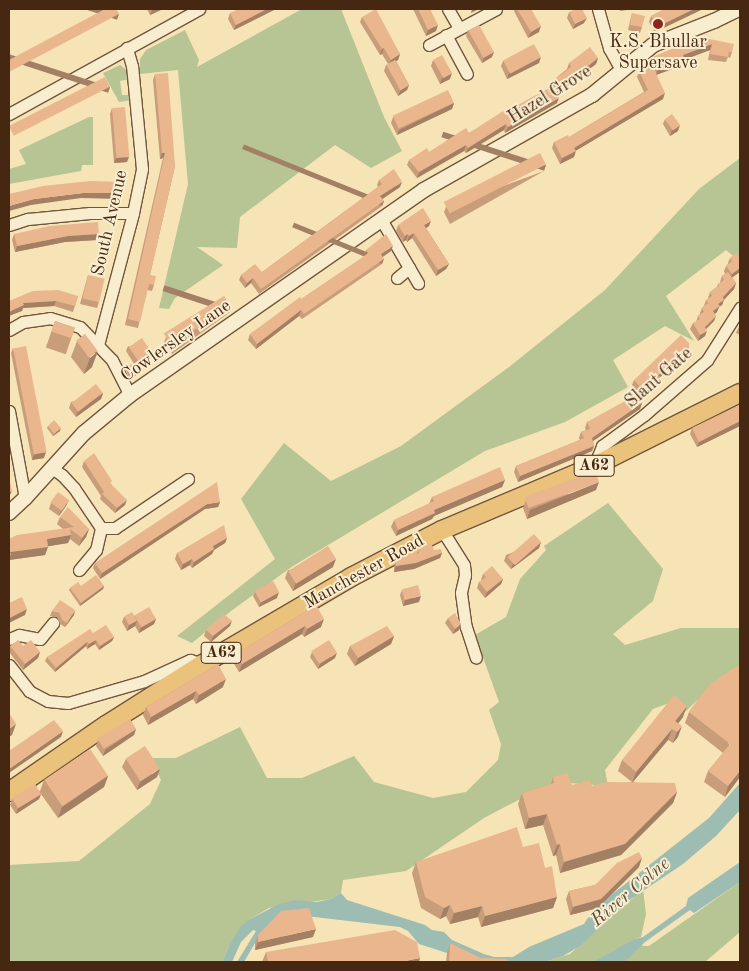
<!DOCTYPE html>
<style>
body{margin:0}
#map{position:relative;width:749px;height:971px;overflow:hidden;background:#f6e3b6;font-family:"Old Standard TT",serif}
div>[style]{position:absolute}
.green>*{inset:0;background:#b6c593}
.water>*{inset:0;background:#9dbdb2}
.roads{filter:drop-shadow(1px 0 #71563b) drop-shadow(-1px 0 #71563b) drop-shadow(0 1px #71563b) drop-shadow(0 -1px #71563b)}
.minor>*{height:11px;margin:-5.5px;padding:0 5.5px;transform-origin:5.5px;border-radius:5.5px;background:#f9edd0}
.tertiary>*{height:14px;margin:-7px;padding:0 7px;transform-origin:7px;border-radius:7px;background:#f9edd0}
.primary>*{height:18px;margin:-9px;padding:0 9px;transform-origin:9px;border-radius:9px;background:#ebc27b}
.wall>*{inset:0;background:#c89d7a;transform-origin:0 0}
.shaded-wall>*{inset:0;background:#a37f63;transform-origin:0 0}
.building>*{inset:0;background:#e9b68e;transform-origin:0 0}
.dots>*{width:14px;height:14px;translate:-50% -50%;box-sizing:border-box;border:2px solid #f9edd0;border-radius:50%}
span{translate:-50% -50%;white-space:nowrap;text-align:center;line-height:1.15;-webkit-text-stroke:4px #f9edd0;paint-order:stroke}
.shield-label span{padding:1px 4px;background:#f9edd0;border:1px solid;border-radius:4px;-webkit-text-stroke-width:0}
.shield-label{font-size:16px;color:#452712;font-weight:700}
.poi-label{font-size:18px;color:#452712}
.street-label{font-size:18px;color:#452712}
.water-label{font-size:19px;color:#5b4c3a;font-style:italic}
.frame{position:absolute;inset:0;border:10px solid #452712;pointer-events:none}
</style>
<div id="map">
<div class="green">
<div style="clip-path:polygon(302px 9px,341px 9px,384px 117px,402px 151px,371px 168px,335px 145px,240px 217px,237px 248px,197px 247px,223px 265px,175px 298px,169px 309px,159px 308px,188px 184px,186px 162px,178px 70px,140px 74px,140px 59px,146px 50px,185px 30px,199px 60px,197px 67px)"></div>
<div style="clip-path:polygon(120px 65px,127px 70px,130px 79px,120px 81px,122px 95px,131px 95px,132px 100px,119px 102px,103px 73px)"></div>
<div style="clip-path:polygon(89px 117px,93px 117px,93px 165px,82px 165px,81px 171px,9px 184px,9px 169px,26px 164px,19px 150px)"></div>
<div style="clip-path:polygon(740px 158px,740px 262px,726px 250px,666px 296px,694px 341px,665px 326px,613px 360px,628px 387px,565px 422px,485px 451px,293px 566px,231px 611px,192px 643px,177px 636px,275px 559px,241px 499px,284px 443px,331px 481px,401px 446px,509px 367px,605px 290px,699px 189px)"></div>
<div style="clip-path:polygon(608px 503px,663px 569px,653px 601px,613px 634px,625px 645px,681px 628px,740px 628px,740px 668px,709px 689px,685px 712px,669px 703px,653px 709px,605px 770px,608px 786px,570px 783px,545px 786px,484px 818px,406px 871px,343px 880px,341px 893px,331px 899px,269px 908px,250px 919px,229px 946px,222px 962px,9px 962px,9px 865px,79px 861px,150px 804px,161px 780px,150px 758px,176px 758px,240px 727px,267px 778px,302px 778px,354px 756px,374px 782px,433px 798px,466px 792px,498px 760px,501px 744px,489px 710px,499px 702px,475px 635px,506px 617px,520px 579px,546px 550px,544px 546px)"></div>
<div style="clip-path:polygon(740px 882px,740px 932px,705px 962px,545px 962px,570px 954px,643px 889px,646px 914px,641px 937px,635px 939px,643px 946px,649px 946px)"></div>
</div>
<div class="water">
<div style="clip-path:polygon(740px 783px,740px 810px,716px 836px,683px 864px,628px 901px,580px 946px,563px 956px,545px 962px,467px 962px,447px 953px,419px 944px,408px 931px,400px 927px,306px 916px,255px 943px,244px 962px,237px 962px,256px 931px,253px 930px,241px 942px,232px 962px,222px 962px,229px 946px,241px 926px,250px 919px,279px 904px,295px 900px,317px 902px,331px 899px,341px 893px,347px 900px,425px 925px,432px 930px,444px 932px,452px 940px,484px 954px,494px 957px,513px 957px,529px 947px,584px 924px,587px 919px,610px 896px,709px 818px)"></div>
<div style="clip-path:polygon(740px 862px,740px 882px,694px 913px,690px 910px,645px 942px,628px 959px,623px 962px,593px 962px,635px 939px,643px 937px,686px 906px,688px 898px)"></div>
</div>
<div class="roads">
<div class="minor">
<div style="left:448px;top:9px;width:22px;rotate:60deg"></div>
<div style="left:598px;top:9px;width:41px;rotate:74.2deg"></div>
<div style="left:609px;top:48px;width:25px;rotate:61deg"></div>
<div style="left:446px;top:35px;width:44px;rotate:61.7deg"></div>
<div style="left:429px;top:45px;width:76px;rotate:-28.2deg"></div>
<div style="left:9px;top:114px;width:217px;rotate:-28.9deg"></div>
<div style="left:382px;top:221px;width:72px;rotate:59.9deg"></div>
<div style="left:9px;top:225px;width:20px;rotate:-18deg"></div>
<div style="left:28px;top:219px;width:62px;rotate:-5.5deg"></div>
<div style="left:90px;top:213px;width:43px"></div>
<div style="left:397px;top:278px;width:16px;rotate:-40deg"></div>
<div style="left:9px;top:330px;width:16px;rotate:-30deg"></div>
<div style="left:23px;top:322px;width:27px;rotate:-8deg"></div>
<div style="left:50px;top:318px;width:31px;rotate:17deg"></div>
<div style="left:80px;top:327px;width:46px;rotate:45.9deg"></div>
<div style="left:112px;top:360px;width:39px;rotate:63deg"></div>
<div style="left:98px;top:345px;width:137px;rotate:-75.1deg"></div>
<div style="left:133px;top:213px;width:45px;rotate:-78.4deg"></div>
<div style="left:142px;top:169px;width:103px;rotate:-95.5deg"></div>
<div style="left:132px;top:66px;width:19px;rotate:-106deg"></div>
<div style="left:9px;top:411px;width:88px;rotate:79.6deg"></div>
<div style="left:594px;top:466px;width:22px;rotate:-68deg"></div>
<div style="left:602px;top:446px;width:52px;rotate:-36.4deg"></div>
<div style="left:644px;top:415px;width:84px;rotate:-41.1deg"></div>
<div style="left:707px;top:360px;width:62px;rotate:-57.6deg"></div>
<div style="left:52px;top:468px;width:12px;rotate:35deg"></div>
<div style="left:62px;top:475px;width:18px;rotate:47deg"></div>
<div style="left:74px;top:488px;width:48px;rotate:56deg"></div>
<div style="left:101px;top:528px;width:14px"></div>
<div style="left:115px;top:528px;width:88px;rotate:-33.9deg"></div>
<div style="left:442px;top:530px;width:41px;rotate:57.8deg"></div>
<div style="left:464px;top:565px;width:10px;rotate:84deg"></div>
<div style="left:465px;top:575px;width:18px;rotate:103deg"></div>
<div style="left:461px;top:593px;width:34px;rotate:82deg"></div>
<div style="left:466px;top:627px;width:32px;rotate:72deg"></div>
<div style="left:79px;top:570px;width:26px;rotate:-50deg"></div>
<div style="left:96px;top:550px;width:23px;rotate:-77deg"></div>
<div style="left:9px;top:639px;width:11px;rotate:-22deg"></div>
<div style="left:19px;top:635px;width:21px;rotate:11deg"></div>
<div style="left:40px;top:639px;width:21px;rotate:-51deg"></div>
<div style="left:9px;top:665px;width:33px;rotate:52deg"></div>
<div style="left:29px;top:691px;width:21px;rotate:28deg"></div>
<div style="left:48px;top:701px;width:20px;rotate:6deg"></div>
<div style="left:68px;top:703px;width:79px;rotate:-16.1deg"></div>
<div style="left:144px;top:681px;width:51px;rotate:-24.5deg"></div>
<div style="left:190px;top:660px;width:14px;rotate:17deg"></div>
</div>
<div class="tertiary">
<div style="left:9px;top:513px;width:22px;rotate:-43deg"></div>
<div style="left:25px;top:498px;width:88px;rotate:-47.8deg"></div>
<div style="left:84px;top:433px;width:60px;rotate:-39.6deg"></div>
<div style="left:130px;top:395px;width:358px;rotate:-34.9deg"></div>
<div style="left:424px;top:190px;width:193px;rotate:-29.5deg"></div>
<div style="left:592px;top:95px;width:79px;rotate:-39.3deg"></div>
<div style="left:653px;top:45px;width:66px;rotate:-21.5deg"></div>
<div style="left:714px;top:21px;width:28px;rotate:-26deg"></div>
</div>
<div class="primary">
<div style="left:9px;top:792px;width:118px;rotate:-34.6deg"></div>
<div style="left:106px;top:725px;width:115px;rotate:-32.2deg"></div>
<div style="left:203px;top:664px;width:172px;rotate:-30.4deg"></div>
<div style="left:351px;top:577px;width:102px;rotate:-27.3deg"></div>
<div style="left:442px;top:530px;width:165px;rotate:-22.8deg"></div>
<div style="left:594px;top:466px;width:163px;rotate:-26.6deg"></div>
</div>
</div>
<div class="wall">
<div style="clip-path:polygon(147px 9px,163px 9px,150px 15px)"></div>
<div style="clip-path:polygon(276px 9px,234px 30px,228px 19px,230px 13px)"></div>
<div style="clip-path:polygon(413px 9px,430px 9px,436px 31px,426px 36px)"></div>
<div style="clip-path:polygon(515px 9px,531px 9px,539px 32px,528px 38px,514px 11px)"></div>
<div style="clip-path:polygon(665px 9px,701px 9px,701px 10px,655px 32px,649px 22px,651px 16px)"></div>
<div style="clip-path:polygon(569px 12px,584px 23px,573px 29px,567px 18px)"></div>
<div style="clip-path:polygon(632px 13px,642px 27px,640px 33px,628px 30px)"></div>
<div style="clip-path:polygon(362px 17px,400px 54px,398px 60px,396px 61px,409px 85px,407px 90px,398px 96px,384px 71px,386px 65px,388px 64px,382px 54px,380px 55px,360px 22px)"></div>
<div style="clip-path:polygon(468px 30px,492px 57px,482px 63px,466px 36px)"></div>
<div style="clip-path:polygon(694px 36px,732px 52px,730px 58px,728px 57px,726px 62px,708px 60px,710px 50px,685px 59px,683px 65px,656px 75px,663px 99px,575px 151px,574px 157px,560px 164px,552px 148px,554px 142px,569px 137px,644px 92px,637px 77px,639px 71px,656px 73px,651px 62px,653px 57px,677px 47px,679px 43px)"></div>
<div style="clip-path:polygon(598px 58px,596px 64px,557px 94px,557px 103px,505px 133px,504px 130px,466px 153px,464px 151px,417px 178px,407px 165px,409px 160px,429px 152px,469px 133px,551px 88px,550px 86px,552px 81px,567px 69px,569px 63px)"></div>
<div style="clip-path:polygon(433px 60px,450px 79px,440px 84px,431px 66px)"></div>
<div style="clip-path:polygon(503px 61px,539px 63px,507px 79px,501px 66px)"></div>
<div style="clip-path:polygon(155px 74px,175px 166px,150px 275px,154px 285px,152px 291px,147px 290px,138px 328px,125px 325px,163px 158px,160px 159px,153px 80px)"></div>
<div style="clip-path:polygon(454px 103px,452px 109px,397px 135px,391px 123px,393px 117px)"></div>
<div style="clip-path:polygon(112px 108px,127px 162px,114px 163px,110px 114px)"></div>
<div style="clip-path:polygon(665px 119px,678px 131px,670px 136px,663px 124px)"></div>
<div style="clip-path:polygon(544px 171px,450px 224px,444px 212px,446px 207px)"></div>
<div style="clip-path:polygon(379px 180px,400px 187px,382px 199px,384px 201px,382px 206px,259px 294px,251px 283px,245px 288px,239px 280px,241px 275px,262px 272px,378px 187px,377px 185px)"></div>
<div style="clip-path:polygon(398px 225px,429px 226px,426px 228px,449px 264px,446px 269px,436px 276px,412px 238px,407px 242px,406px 240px,403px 242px,396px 231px)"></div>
<div style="clip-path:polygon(14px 234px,99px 234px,97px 240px,65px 242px,15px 252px,12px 240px)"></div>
<div style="clip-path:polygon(366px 250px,391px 251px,383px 257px,382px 264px,302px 319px,299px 316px,256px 349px,248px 340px,250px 334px,356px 262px,365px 256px)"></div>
<div style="clip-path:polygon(730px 258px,740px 259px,740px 272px,732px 277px,736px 283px,734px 289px,724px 299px,722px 305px,719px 307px,717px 312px,715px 314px,714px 321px,706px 329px,705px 336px,698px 341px,690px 329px,693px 323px,696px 322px,698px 316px,700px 314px,700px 313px,702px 308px,704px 306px,706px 300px,708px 299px,708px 298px,710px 292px,717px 287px,718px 284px,720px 283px,720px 282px,722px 276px,725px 274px,724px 271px,726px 266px,728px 264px,728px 263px)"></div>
<div style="clip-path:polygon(88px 275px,99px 302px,97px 308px,80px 304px)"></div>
<div style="clip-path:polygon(78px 296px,73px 312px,54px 306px,23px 308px,22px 311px,9px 301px)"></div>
<div style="clip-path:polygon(229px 313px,172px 354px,164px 343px,166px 337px)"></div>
<div style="left:55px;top:321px;width:21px;height:28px;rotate:19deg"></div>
<div style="clip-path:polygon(740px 324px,740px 335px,736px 333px)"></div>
<div style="clip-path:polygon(85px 334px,92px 367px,84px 374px,71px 357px,77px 341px)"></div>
<div style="clip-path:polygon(128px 346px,152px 353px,150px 359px,136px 367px,126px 351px)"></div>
<div style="clip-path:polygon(13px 348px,44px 458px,32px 460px,11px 353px)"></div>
<div style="clip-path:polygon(687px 352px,641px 395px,632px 385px,634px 380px)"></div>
<div style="clip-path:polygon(127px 368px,137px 372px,136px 375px,130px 379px,126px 370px)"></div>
<div style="clip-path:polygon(103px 393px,101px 399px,76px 417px,69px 408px,71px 402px)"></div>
<div style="clip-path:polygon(642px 403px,640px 409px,593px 441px,594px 446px,592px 451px,518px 482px,514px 472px,516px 466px,580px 440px,579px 438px,581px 432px,586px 430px,585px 428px,587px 422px)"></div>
<div style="clip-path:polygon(740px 405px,740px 426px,697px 447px,690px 434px,692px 428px)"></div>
<div style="clip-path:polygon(48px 426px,60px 431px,53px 436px,47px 428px)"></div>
<div style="clip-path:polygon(84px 461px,111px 484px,125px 505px,115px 513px,100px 499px,101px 496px,82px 467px)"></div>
<div style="clip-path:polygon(505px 480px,502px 487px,434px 516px,432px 519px,396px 536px,391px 527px,394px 520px,429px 504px,432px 497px)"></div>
<div style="clip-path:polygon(596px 490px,527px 519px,523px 508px,526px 500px)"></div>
<div style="clip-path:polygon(69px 500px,66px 506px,59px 516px,49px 509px,51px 503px)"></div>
<div style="clip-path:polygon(220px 502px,218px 507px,205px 509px,100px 579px,93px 568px,95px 563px)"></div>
<div style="clip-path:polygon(60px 517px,89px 529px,86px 537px,79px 546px,70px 539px,68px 543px,48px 546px,45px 555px,9px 560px,9px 539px,63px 529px,57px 524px)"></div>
<div style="clip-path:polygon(227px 538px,225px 543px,214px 550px,212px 554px,192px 568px,190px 565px,181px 570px,175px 559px,177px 553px)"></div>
<div style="clip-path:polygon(541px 542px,539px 548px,511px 569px,504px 561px,506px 555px)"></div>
<div style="clip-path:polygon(418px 550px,434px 550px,442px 553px,440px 558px,414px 569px,394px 572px,394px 567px,396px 561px,417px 553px)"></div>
<div style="clip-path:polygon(333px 567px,293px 591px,285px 578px,288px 570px)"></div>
<div style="clip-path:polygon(483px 574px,503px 579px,501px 584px,485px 598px,477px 588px,479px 582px,482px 580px,481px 580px)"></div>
<div style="clip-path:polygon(81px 586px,104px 586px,103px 589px,80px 606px,69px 590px,70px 588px)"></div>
<div style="clip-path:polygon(402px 590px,419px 602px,403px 606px,400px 595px)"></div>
<div style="clip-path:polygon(255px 591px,277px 598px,259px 607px,253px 596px)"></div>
<div style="clip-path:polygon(316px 605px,321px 627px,304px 637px,302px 634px,239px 672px,233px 662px,236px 654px)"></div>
<div style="clip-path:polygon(52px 611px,74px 615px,65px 627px,60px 624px,57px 617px,50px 616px)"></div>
<div style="clip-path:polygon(134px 616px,156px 619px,154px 624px,139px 633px,135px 626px,127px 631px,122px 622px,124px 617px)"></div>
<div style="clip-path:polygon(448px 618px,459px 630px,453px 634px,445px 623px)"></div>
<div style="clip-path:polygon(230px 626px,211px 642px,204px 636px,206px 630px)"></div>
<div style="clip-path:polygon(93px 633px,114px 637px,112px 641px,99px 650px,95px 644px,87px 649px,86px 646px,55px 672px,45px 661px,47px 657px)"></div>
<div style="clip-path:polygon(394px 636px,391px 644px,355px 666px,347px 654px,350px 646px)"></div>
<div style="clip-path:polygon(10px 646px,23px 646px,40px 652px,38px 658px,23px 670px,9px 652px)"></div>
<div style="clip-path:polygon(312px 652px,335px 658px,318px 669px,310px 657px)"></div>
<div style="clip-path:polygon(218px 664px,223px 687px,196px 704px,193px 699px,148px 725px,143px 715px,146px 707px)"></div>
<div style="clip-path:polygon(709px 685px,740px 777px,725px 797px,704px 782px,708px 771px,723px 753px,685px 723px,689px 712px)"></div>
<div style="clip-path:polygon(683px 717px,678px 724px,678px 737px,673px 743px,668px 740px,633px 782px,677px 792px,673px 803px,621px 855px,560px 873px,556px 855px,553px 856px,543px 825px,525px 829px,518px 804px,522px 793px,551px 784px,553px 777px,572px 785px,592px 786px,632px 782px,618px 771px,622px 760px)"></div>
<div style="clip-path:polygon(136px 729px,134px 735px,103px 756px,96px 746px,98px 740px)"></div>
<div style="clip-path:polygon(126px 759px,157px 777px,137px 790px,122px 767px)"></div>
<div style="clip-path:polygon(108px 776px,104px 787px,58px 818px,41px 794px,39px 799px,16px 814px,10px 805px,12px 799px,40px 791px,44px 780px)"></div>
<div style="clip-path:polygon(523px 847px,545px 868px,557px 897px,553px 908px,481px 927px,478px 917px,450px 924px,446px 916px,440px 919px,421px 908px,412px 873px,416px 862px)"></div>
<div style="clip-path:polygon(639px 867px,598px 908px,570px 915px,566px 899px,569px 891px,595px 885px)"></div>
<div style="clip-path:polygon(258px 935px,313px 937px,255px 950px,255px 943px)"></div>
<div style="clip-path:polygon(450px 943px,481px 958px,508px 962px,446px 962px,447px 953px)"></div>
<div style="clip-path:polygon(266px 952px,419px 962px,262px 962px)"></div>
</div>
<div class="shaded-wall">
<div style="clip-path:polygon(154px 9px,163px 9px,150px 15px,152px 10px)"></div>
<div style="clip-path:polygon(267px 9px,276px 9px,234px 30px,236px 25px)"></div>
<div style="clip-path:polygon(472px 9px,479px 9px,471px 13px)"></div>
<div style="clip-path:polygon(621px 9px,633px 9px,620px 11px)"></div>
<div style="clip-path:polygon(694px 9px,701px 9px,701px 10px,655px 32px,657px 27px)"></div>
<div style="left:119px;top:14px;width:6px;height:124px;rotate:108deg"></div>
<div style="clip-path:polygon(587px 18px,584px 23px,573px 29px,575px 24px)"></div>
<div style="clip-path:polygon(438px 25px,436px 31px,426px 36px,428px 30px)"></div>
<div style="clip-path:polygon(541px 26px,539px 32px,528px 38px,531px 32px)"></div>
<div style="clip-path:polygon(712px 44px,710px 50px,681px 61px,683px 55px)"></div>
<div style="clip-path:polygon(384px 48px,382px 54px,380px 55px,382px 49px)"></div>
<div style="clip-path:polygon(494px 52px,492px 57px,482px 63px,484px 57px)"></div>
<div style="clip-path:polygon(400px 54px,398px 60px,389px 65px,391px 60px)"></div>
<div style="clip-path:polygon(541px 57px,539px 63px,507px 79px,509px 73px)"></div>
<div style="clip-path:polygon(598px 58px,596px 64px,556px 95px,558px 90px)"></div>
<div style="clip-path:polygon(685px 60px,683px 65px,656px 75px,658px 69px)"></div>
<div style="clip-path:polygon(452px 73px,450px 79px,440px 84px,442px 78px)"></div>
<div style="clip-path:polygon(409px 85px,407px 90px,398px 96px,400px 91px)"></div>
<div style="left:110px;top:87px;width:6px;height:114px;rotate:108deg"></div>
<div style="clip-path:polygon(665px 93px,663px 99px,572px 153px,574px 148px)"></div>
<div style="clip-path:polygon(559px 98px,557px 103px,505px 133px,508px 127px)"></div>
<div style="clip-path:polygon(454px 103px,452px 109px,397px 135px,399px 130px)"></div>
<div style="clip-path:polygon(506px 124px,504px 130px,466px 153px,468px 148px)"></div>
<div style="clip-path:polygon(680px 125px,678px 131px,670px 136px,672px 130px)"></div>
<div style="clip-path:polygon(466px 145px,464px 151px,417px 178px,419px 172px)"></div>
<div style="clip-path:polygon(576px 151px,574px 157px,560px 164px,562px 158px)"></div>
<div style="clip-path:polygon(162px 153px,165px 153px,163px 158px,160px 159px)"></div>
<div style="clip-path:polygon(129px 157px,127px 162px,114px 163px,116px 158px)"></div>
<div style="left:546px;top:165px;width:6px;height:108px;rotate:108deg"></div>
<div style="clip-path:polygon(402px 182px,400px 187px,378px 202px,380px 196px)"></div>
<div style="clip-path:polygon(83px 193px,122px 193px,120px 199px,81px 198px,31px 205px,9px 211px,9px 206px,34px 199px)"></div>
<div style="left:384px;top:201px;width:5px;height:151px;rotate:112deg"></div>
<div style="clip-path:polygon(431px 221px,429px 226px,422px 231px,424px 225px)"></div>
<div style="clip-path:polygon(414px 233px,412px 238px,407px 242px,409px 236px)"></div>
<div style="clip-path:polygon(99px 234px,97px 240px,65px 242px,15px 252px,17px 246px,68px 236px)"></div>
<div style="clip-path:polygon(408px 234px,406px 240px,403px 242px,405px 236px)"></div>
<div style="clip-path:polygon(393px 246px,391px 251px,379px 259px,381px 254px)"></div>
<div style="left:384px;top:259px;width:5px;height:97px;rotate:112deg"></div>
<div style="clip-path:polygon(449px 264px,446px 269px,436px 276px,438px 270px)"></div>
<div style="clip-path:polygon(740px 268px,740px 272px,730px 279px,732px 274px)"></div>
<div style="clip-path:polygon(253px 278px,251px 283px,245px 288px,247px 283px)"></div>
<div style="clip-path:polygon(736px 283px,734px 289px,723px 301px,724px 300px,722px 305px,719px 307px,717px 312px,711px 317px,713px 311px,723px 297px)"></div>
<div style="clip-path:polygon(56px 301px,54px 306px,23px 308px,22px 311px,9px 316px,9px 312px,23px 303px)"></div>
<div style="left:231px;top:307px;width:6px;height:70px;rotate:108deg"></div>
<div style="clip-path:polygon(301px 310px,299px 316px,256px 349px,257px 344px)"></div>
<div style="clip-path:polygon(716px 316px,714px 321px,703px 332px,705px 327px)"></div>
<div style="clip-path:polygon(707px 331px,705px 336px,698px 341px,700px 335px)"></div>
<div style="clip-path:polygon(689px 346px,687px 352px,641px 395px,643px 390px)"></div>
<div style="clip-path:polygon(98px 351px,92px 367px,84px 374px,90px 358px)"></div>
<div style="clip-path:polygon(152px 353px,150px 359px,136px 367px,138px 362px)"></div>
<div style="clip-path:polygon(137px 372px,136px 375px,130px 379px,131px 377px)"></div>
<div style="clip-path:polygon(103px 393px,101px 399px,76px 417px,78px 411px)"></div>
<div style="clip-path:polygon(642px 403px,640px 409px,590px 443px,592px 438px)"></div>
<div style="clip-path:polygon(740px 421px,740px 426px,697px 447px,699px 442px)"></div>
<div style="clip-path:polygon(61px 428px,60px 431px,53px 436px,54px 434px)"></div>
<div style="clip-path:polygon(594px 446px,592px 451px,518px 482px,520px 476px)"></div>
<div style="clip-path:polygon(46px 452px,44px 458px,32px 460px,34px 454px)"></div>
<div style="clip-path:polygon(505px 480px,502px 487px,434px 516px,432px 519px,396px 536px,398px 530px,434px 510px)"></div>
<div style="clip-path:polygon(599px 482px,596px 490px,527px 519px,530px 510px)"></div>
<div style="clip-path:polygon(12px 491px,9px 497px,9px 492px)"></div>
<div style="clip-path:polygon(69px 500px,66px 506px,59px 516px,61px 511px)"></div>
<div style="clip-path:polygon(127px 500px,125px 505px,115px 513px,117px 508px)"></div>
<div style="clip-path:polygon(220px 502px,218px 507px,205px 509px,100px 579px,102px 573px,207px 504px)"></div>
<div style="clip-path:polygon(89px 529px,86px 537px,79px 546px,82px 538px)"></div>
<div style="clip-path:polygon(71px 535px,68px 543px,44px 547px,47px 539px)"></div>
<div style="clip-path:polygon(227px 538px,225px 543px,214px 550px,212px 554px,192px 568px,194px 562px,213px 546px)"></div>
<div style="clip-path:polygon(541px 542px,539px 548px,511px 569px,513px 564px)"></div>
<div style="clip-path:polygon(48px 547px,45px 555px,9px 560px,9px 561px,9px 556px,10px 552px)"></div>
<div style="clip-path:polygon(442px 553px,440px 558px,414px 569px,394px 572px,396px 566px)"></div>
<div style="clip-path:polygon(192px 559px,190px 565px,181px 570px,183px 564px)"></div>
<div style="clip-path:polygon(336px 559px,333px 567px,293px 591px,296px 582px)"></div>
<div style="clip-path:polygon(503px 579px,501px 584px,485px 598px,487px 592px)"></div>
<div style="clip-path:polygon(104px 586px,103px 589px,80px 606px,81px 603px)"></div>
<div style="clip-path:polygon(279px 592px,277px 598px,259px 607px,261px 602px)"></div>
<div style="clip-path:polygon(421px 596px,419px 602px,403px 606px,405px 600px)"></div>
<div style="clip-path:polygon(27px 609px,25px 615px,9px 623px,9px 618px)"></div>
<div style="clip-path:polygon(75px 610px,74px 615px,65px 627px,67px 623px)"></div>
<div style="clip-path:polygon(156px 619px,154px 624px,139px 633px,141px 627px)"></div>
<div style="clip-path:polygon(324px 619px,321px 627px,304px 637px,307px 629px)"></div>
<div style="clip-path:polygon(137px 621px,135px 626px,127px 631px,129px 625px)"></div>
<div style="clip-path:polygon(232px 621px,230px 626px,211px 642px,213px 636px)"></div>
<div style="clip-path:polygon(461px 624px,459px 630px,453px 634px,455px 629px)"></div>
<div style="clip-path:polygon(305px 626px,302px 634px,239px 672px,242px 664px)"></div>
<div style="clip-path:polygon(394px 636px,391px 644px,355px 666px,358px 658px)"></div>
<div style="clip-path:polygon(114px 637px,112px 641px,99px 650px,100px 646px)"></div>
<div style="clip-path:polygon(96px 640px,95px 644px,87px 649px,89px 644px)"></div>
<div style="clip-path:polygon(87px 642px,86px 646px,55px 672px,56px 668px)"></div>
<div style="clip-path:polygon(40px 652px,38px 658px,23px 670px,25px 664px)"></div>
<div style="clip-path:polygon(337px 653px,335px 658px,318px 669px,320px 664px)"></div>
<div style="clip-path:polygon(226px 679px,223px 687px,196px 704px,199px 695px)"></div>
<div style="clip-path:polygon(196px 691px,193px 699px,148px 725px,151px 717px)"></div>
<div style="clip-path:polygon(687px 706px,683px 717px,673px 730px,675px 721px)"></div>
<div style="clip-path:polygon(16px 724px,12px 735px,9px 737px,9px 729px)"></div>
<div style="clip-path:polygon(682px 726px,678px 737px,673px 743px,677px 732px)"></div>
<div style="clip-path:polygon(136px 729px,134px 735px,103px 756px,105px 750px)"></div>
<div style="clip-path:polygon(672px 729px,668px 740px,632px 783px,636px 772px)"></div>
<div style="clip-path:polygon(63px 731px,61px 737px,9px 773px,9px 769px)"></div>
<div style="clip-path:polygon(160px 769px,157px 777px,137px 790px,140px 782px)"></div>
<div style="clip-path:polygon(740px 771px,740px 777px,725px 797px,728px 786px)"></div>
<div style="clip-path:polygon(108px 776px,104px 787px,58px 818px,62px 807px)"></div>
<div style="clip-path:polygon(677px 792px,673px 803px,621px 855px,560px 873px,564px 862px)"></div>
<div style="clip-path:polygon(41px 794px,39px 799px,16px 814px,18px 808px)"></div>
<div style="clip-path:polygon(547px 814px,543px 825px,525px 829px,529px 818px)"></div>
<div style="clip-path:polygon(560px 844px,556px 855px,553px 856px,557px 845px)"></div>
<div style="clip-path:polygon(642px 858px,639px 867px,598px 908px,570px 915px,573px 907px)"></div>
<div style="clip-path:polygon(557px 897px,553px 908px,481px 927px,485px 916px)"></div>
<div style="clip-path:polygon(450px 905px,446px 916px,440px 919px,444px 908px)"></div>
<div style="clip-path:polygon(482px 906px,478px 917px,450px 924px,454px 913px)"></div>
<div style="clip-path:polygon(316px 929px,313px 937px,255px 950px,258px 942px)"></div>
<div style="clip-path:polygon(420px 958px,419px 962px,400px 962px)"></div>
</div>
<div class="building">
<div style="clip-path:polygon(105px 9px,116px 9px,119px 14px,9px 72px,9px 60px)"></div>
<div style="clip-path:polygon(239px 9px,267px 9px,236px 25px,230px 13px)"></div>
<div style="clip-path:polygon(376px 9px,400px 54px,391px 60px,384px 48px,382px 49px,362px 17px)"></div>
<div style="clip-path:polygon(418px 9px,430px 9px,438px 25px,428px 30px)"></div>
<div style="clip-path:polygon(517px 9px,531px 9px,541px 26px,531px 32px)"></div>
<div style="clip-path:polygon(576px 9px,582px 9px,587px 18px,575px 24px,569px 12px)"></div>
<div style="clip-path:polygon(665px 9px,694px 9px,657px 27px,651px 16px)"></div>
<div style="clip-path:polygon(632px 13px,645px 16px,642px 27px,630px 25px)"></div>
<div style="left:479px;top:25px;width:31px;height:12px;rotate:61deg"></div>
<div style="clip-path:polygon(694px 36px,734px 44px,732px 52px,729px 52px,728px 57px,710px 54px,712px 44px,683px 55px,685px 60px,658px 69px,653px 57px,680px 46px,679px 43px)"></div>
<div style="left:534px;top:44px;width:15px;height:35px;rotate:62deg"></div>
<div style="clip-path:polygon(590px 47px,598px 58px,558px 90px,552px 81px,571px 67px,569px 63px)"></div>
<div style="left:442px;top:55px;width:21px;height:10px;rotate:61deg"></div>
<div style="left:395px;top:60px;width:29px;height:10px;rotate:61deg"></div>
<div style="clip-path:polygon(652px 65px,665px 93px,574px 148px,576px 151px,562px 158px,554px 142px,568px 135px,569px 137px,648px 90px,639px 71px)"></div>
<div style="clip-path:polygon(168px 73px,175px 166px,150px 275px,156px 276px,154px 285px,149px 284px,140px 322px,128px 319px,165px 153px,162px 153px,155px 74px)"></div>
<div style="left:105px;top:77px;width:11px;height:108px;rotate:63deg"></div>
<div style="clip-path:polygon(553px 86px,559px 98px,508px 127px,506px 124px,468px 148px,466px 145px,419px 172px,409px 160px,427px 148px,429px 152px,466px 128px,469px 133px,511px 106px,512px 108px)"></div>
<div style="left:448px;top:90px;width:14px;height:61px;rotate:65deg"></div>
<div style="left:125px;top:107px;width:50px;height:13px;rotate:85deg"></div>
<div style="left:672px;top:114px;width:14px;height:9px;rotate:54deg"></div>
<div style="left:540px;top:153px;width:13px;height:108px;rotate:63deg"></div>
<div style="clip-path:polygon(394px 169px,402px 182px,380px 196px,384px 201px,261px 289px,253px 278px,247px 283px,241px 275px,255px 264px,262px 272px,382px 184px,379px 180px)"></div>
<div style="clip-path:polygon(90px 181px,123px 182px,122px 193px,83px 193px,34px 199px,9px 206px,9px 194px,43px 186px)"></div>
<div style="clip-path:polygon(423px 208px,431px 221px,424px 225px,449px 264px,438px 270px,414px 233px,409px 236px,408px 234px,405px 236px,398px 225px)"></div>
<div style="clip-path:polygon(98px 222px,99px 234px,68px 236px,17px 246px,14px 234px,50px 226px)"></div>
<div style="clip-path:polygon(386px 234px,393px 246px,381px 254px,384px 259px,304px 314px,301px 310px,257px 344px,250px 334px,300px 297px,301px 299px,356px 262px,368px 253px,366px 250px)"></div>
<div style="clip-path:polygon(736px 253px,740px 259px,740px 268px,732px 274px,726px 266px,732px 261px,730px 258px)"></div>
<div style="clip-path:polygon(728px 272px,736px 283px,723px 297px,724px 300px,718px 304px,720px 306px,713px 311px,716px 316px,705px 327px,707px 331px,700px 335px,693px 323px,700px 319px,698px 316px,704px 312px,702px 308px,708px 303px,706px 300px,712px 296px,710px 292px,719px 286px,718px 284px,724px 280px,722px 276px)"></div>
<div style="left:88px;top:275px;width:17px;height:24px;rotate:13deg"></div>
<div style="clip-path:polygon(58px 290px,78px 296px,75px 306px,56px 301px,23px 303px,24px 305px,9px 312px,9px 301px,33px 291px)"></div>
<div style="left:224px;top:296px;width:13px;height:71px;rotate:58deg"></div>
<div style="left:55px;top:321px;width:21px;height:11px;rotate:19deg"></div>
<div style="left:85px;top:334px;width:21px;height:11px;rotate:53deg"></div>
<div style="clip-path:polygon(681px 335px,689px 343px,689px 346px,643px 390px,634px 380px)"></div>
<div style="left:142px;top:338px;width:18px;height:16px;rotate:56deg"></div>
<div style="left:26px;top:346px;width:108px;height:13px;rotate:79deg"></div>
<div style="clip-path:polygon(131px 364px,137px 372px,131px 377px,127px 368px)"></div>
<div style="left:96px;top:384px;width:11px;height:31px;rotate:52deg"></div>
<div style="clip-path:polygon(636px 395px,642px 403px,592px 438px,594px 446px,520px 476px,516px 466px,584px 438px,581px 432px,590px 429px,587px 422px)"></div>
<div style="clip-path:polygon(740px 405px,740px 421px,699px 442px,692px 428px)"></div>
<div style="clip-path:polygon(54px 420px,61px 428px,54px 434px,48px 426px)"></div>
<div style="clip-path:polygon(94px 453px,112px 481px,110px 483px,127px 500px,117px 508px,102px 494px,104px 492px,84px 461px)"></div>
<div style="clip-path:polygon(500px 467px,505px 480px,434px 510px,435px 513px,398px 530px,394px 520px,434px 501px,432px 497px)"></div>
<div style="left:595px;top:471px;width:12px;height:75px;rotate:70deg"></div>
<div style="clip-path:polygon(9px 477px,12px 491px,9px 492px)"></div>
<div style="clip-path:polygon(217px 482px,220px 502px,207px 504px,102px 573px,95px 563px)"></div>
<div style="left:58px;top:492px;width:14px;height:13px;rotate:36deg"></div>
<div style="clip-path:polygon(68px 507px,89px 529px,82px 538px,70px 529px,71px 535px,47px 539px,48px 547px,10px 552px,11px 555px,9px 556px,9px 539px,17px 535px,74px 527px,60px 517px)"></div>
<div style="clip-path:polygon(224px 525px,227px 538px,213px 546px,214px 549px,194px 562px,192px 559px,183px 564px,177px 553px)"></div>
<div style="left:534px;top:534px;width:11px;height:35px;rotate:49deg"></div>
<div style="clip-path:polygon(431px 543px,434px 550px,441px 549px,442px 553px,416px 563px,396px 566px,396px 561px,409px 555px,419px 553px,418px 550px)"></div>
<div style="left:328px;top:546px;width:15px;height:47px;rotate:58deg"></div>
<div style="clip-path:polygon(492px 566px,503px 579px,487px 592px,479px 582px,486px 577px,483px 574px)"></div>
<div style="clip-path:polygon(96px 575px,104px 586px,81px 603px,70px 588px,78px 582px,81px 586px)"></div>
<div style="left:273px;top:581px;width:13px;height:21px;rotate:61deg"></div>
<div style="left:418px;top:585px;width:11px;height:17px;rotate:75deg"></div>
<div style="clip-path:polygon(22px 597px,27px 609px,9px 618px,9px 603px)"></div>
<div style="clip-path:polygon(60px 600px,75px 610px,67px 623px,62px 620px,59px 612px,52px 611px)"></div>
<div style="clip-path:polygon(316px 605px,324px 619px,307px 629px,305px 626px,242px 664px,236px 654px)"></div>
<div style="left:149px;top:607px;width:14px;height:17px;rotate:60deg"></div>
<div style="left:132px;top:612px;width:10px;height:9px;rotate:61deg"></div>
<div style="clip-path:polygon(455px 613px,461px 624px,455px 629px,448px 618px)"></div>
<div style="clip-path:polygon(224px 614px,232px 621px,213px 636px,206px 630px)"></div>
<div style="clip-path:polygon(106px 625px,114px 637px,100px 646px,96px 640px,89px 644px,87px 642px,56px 668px,47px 657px,90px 629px,93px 633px)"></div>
<div style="clip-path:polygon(387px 626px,394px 636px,358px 658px,350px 646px)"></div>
<div style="clip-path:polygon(18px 640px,23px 646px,31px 640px,40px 652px,25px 664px,10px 646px)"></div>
<div style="left:329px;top:640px;width:15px;height:21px;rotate:58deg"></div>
<div style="clip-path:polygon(218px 664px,226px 679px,199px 695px,196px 691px,151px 717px,146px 707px)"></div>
<div style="clip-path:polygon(740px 664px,740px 771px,728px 786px,708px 771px,730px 744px,689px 712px,709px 685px)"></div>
<div style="clip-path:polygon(674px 695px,687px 706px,675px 721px,682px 726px,677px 732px,672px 729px,636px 772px,622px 760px)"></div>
<div style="clip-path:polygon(9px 713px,16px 724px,9px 729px)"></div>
<div style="left:130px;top:719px;width:12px;height:38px;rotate:59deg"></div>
<div style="clip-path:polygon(54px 720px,63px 731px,9px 769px,9px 751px)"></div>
<div style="left:145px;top:746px;width:27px;height:23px;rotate:57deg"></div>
<div style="left:90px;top:749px;width:32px;height:55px;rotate:56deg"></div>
<div style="clip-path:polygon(567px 773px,572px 785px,590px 780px,592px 786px,606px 782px,675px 783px,677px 792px,625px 844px,564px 862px,560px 844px,557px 845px,547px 814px,529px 818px,522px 793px,554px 783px,553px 777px)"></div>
<div style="left:35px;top:784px;width:12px;height:27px;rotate:59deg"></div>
<div style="clip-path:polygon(517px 827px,523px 847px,539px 843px,545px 868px,552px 866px,557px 897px,485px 916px,482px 906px,454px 913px,450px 905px,444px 908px,425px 897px,416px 862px)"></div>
<div style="clip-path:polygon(639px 852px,642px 858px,601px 899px,573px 907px,569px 891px,595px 885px,617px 863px)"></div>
<div style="clip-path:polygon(309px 908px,316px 929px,258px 942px,258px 935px,281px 911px)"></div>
<div style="clip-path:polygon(395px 930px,417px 942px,420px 958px,400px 962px,268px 962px,266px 952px)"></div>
<div style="clip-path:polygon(450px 943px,481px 958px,507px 959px,508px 962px,449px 962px)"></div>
</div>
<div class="dots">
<div style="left:658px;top:24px;background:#8f2418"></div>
</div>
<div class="shield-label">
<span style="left:594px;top:466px">A62</span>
<span style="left:221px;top:653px">A62</span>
</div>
<div class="poi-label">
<span style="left:658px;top:53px">K.S. Bhullar<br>Supersave</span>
</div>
<div class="street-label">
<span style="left:550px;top:95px;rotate:-32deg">Hazel Grove</span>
<span style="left:110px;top:223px;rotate:-77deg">South Avenue</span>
<span style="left:176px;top:341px;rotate:-35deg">Cowlersley Lane</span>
<span style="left:659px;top:378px;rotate:-41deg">Slant Gate</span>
<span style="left:364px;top:572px;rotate:-29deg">Manchester Road</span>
</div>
<div class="water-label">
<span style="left:631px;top:893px;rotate:-40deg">River Colne</span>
</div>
<div class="frame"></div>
</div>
